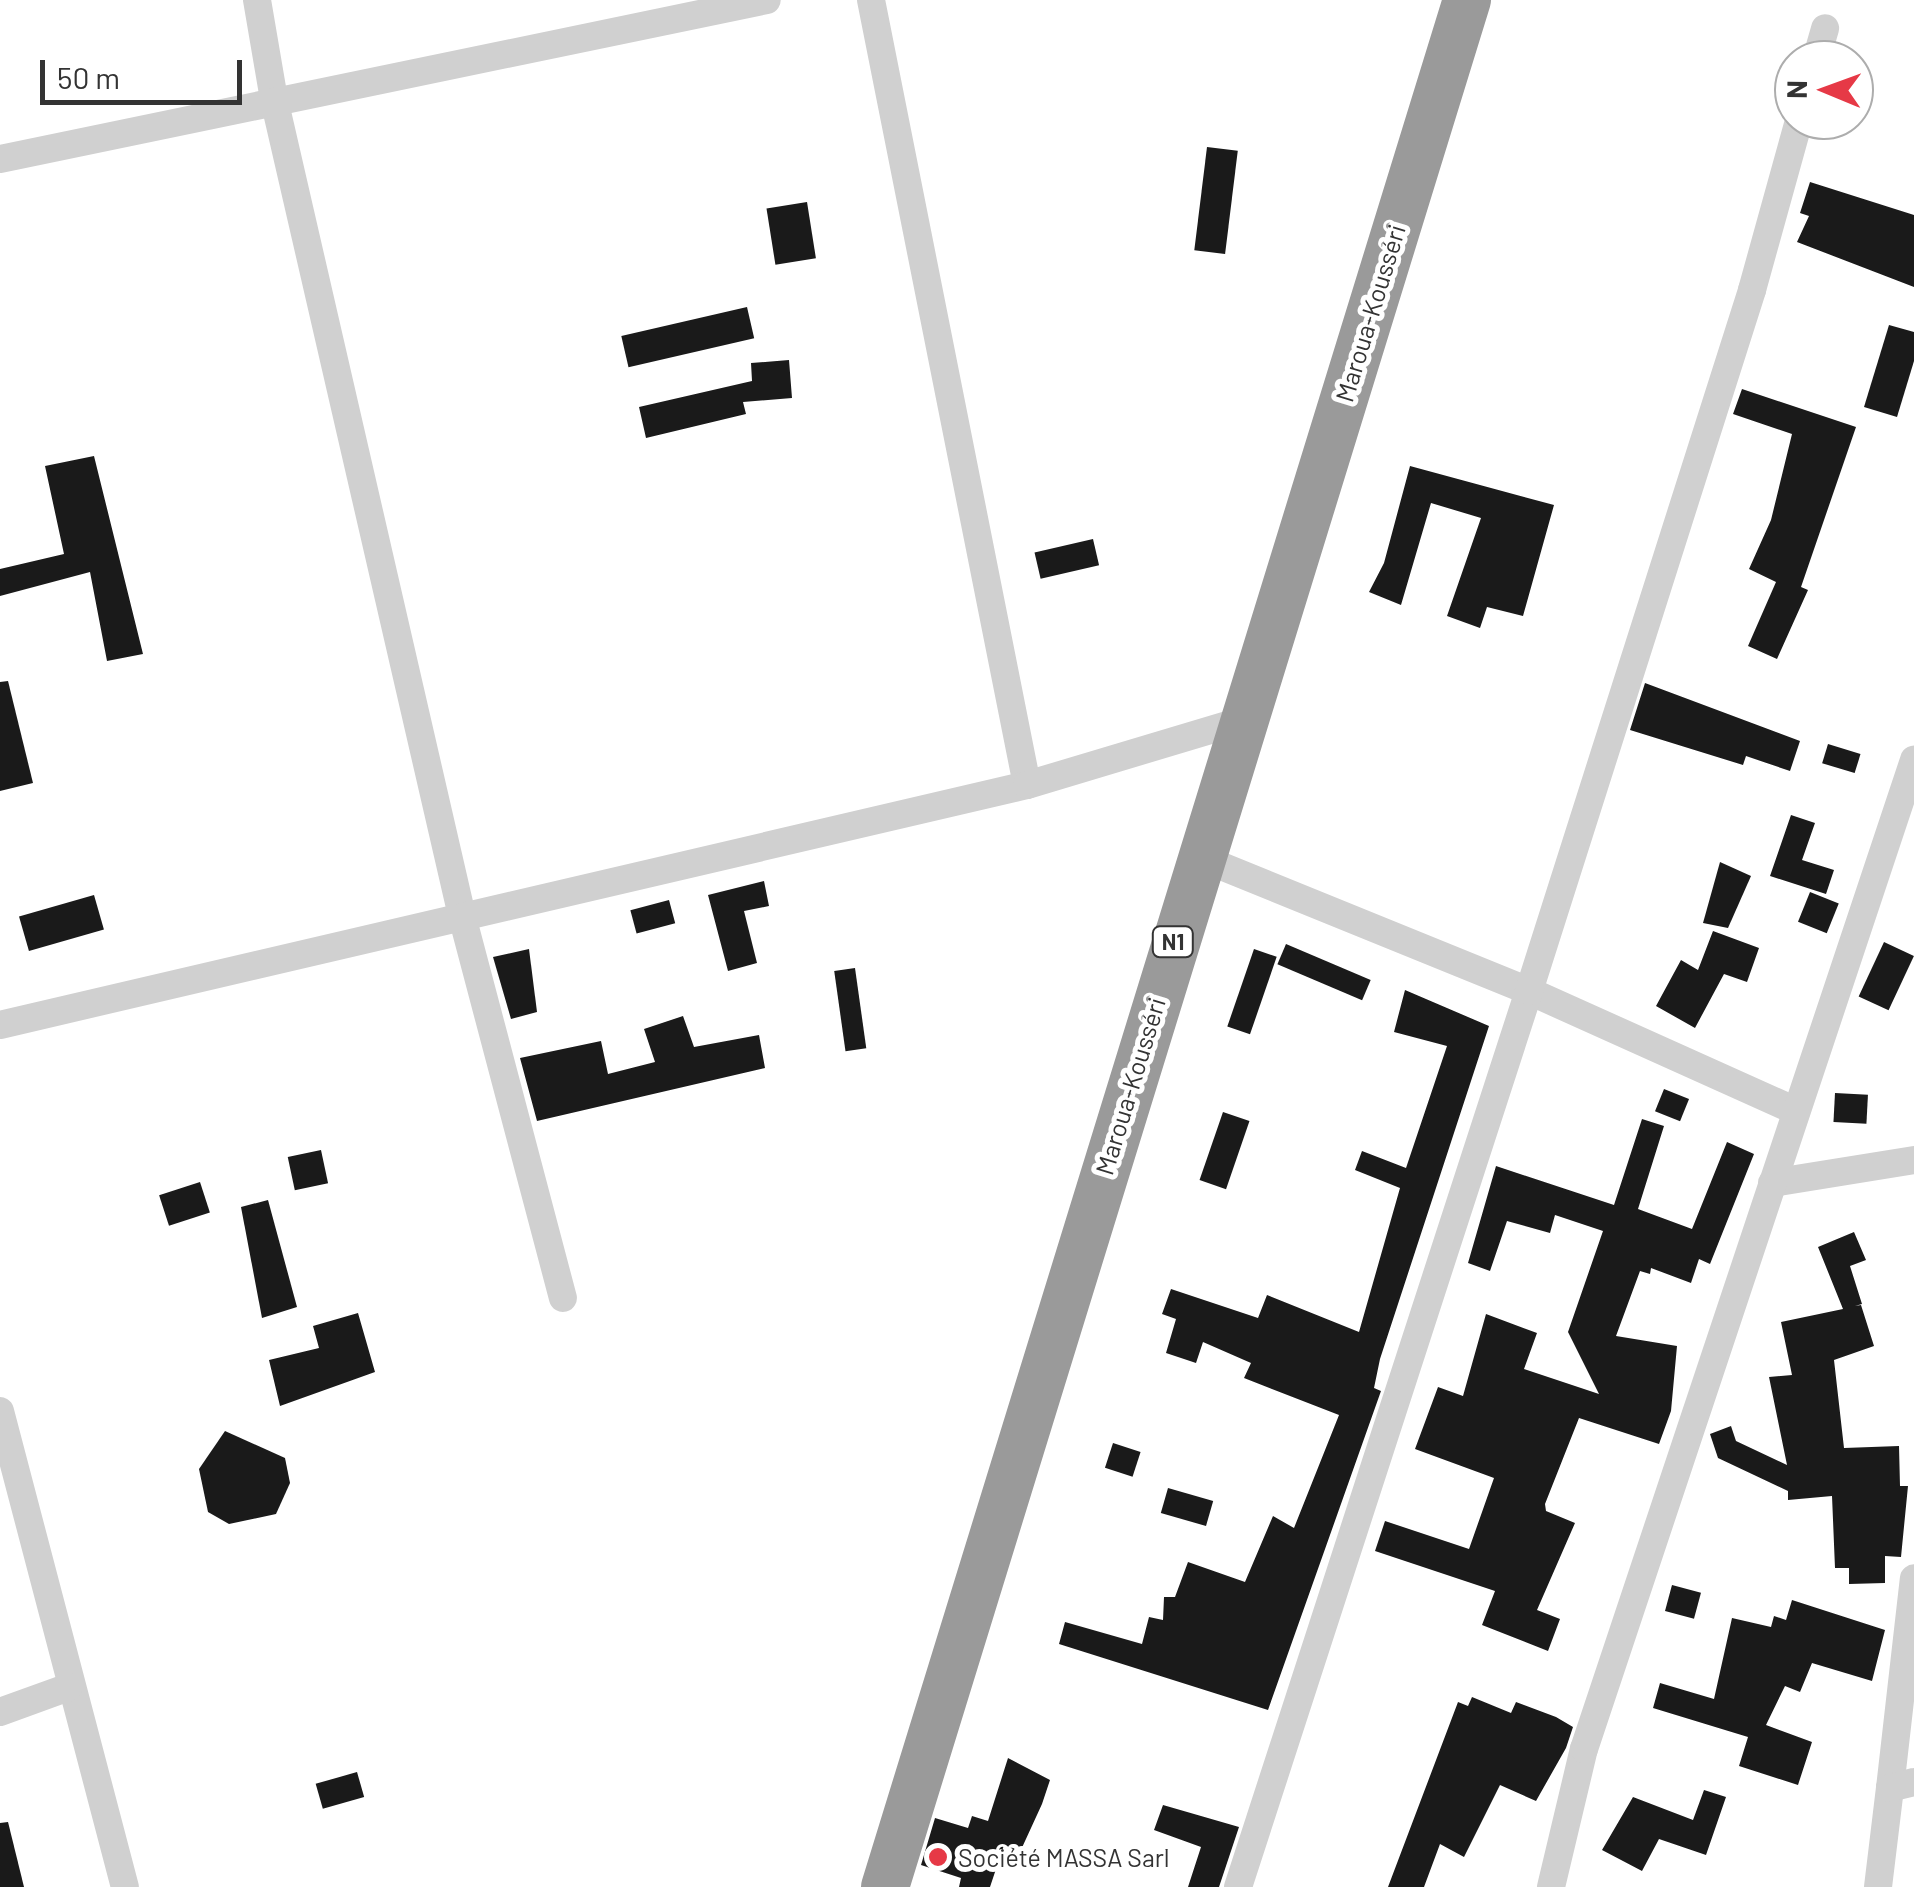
<!DOCTYPE html>
<meta charset="utf-8">
<style>
body{margin:0}
#map{position:relative;width:1914px;height:1887px;overflow:hidden;background:#fff;font-family:Barlow,sans-serif}
div>[style]{position:absolute}
.building>*{inset:0;background:#1a1a1a;transform-origin:0 0}
.street>*{height:28px;margin:-14px;padding:0 14px;transform-origin:14px;border-radius:14px;background:#d0d0d0}
.highway>*{height:48px;margin:-24px;padding:0 24px;transform-origin:24px;border-radius:24px;background:#9a9a9a}
.dots>*{width:28px;height:28px;translate:-50% -50%;box-sizing:border-box;border:5px solid #fff;border-radius:50%}
span{translate:-50% -50%;white-space:nowrap;text-align:center;line-height:1.15;-webkit-text-stroke:10px #fff;paint-order:stroke}
.shield-label span{padding:2px 8px;background:#fff;border:2px solid;border-radius:8px;-webkit-text-stroke-width:0}
.shield-label{font-size:22px;color:#333;font-weight:700}
.street-label{font-size:25px;color:#333}
.poi-label{font-size:25px;color:#333}
.left{translate:0 -50%;text-align:left}
.north{position:absolute;left:1774px;top:40px;width:100px;height:100px;box-sizing:border-box;background:#fff;border:2px solid #adadad;border-radius:50%;rotate:271deg;font-size:28px;font-weight:700;line-height:40px;text-align:center;color:#333}
.north::after{content:'';display:block;margin:auto;width:35px;height:45px;background:#e63946;clip-path:polygon(50% 0,100% 100%,50% 72%,0 100%)}
.scale{position:absolute;left:40px;top:60px;width:202px;height:45px;box-sizing:border-box;border:5px solid #333;border-top:0;padding-left:12px;font-size:30px;line-height:35px;white-space:nowrap;color:#333;-webkit-text-stroke:8px #fff;paint-order:stroke}
</style>
<div id="map">
<div class="building">
<div style="left:1207px;top:147px;width:31px;height:104px;rotate:7deg"></div>
<div style="clip-path:polygon(1810px 182px,1914px 215px,1914px 287px,1797px 242px,1809px 216px,1800px 213px)"></div>
<div style="left:807px;top:202px;width:57px;height:41px;rotate:81deg"></div>
<div style="left:747px;top:307px;width:32px;height:129px;rotate:77deg"></div>
<div style="clip-path:polygon(1889px 325px,1914px 332px,1914px 361px,1897px 417px,1864px 407px)"></div>
<div style="clip-path:polygon(789px 360px,792px 398px,743px 402px,746px 414px,646px 438px,639px 407px,752px 381px,751px 363px)"></div>
<div style="clip-path:polygon(1742px 389px,1856px 427px,1801px 587px,1808px 590px,1777px 659px,1748px 646px,1776px 582px,1749px 569px,1771px 520px,1792px 434px,1733px 414px)"></div>
<div style="clip-path:polygon(94px 456px,143px 654px,107px 661px,90px 572px,0 596px,0 569px,64px 554px,45px 466px)"></div>
<div style="clip-path:polygon(1410px 466px,1554px 505px,1523px 616px,1487px 607px,1480px 628px,1447px 616px,1481px 518px,1431px 503px,1401px 605px,1369px 592px,1384px 563px)"></div>
<div style="left:1093px;top:539px;width:27px;height:60px;rotate:77deg"></div>
<div style="clip-path:polygon(8px 681px,33px 783px,0 791px,0 682px)"></div>
<div style="clip-path:polygon(1645px 683px,1800px 741px,1790px 771px,1746px 756px,1743px 765px,1630px 730px)"></div>
<div style="left:1828px;top:744px;width:34px;height:20px;rotate:17deg"></div>
<div style="clip-path:polygon(1791px 815px,1815px 823px,1802px 860px,1834px 870px,1826px 894px,1770px 876px)"></div>
<div style="clip-path:polygon(1720px 862px,1751px 876px,1728px 928px,1703px 923px)"></div>
<div style="clip-path:polygon(764px 881px,769px 906px,744px 911px,757px 963px,728px 971px,708px 895px)"></div>
<div style="left:1810px;top:892px;width:31px;height:32px;rotate:22deg"></div>
<div style="left:94px;top:895px;width:36px;height:78px;rotate:74deg"></div>
<div style="left:669px;top:900px;width:24px;height:40px;rotate:75deg"></div>
<div style="clip-path:polygon(1713px 931px,1759px 948px,1747px 982px,1724px 974px,1695px 1028px,1656px 1006px,1681px 960px,1698px 970px)"></div>
<div style="left:1884px;top:942px;width:33px;height:60px;rotate:25deg"></div>
<div style="left:1286px;top:944px;width:92px;height:22px;rotate:23deg"></div>
<div style="clip-path:polygon(529px 949px,537px 1012px,511px 1019px,493px 957px)"></div>
<div style="left:1254px;top:949px;width:24px;height:82px;rotate:19deg"></div>
<div style="left:855px;top:968px;width:81px;height:21px;rotate:82deg"></div>
<div style="clip-path:polygon(1405px 990px,1489px 1026px,1380px 1359px,1374px 1388px,1381px 1391px,1268px 1710px,1059px 1644px,1065px 1622px,1142px 1644px,1149px 1617px,1163px 1620px,1164px 1597px,1175px 1597px,1188px 1562px,1245px 1582px,1273px 1516px,1294px 1528px,1339px 1415px,1244px 1378px,1251px 1363px,1203px 1342px,1196px 1363px,1166px 1353px,1176px 1319px,1162px 1314px,1171px 1289px,1258px 1318px,1267px 1295px,1359px 1332px,1400px 1188px,1355px 1170px,1362px 1151px,1406px 1168px,1447px 1046px,1394px 1032px)"></div>
<div style="clip-path:polygon(683px 1016px,694px 1047px,759px 1035px,765px 1068px,537px 1121px,520px 1058px,601px 1041px,608px 1074px,655px 1062px,644px 1029px)"></div>
<div style="left:1664px;top:1089px;width:27px;height:24px;rotate:22deg"></div>
<div style="left:1835px;top:1093px;width:33px;height:29px;rotate:3deg"></div>
<div style="left:1223px;top:1112px;width:28px;height:72px;rotate:19deg"></div>
<div style="clip-path:polygon(1642px 1119px,1664px 1126px,1638px 1209px,1692px 1229px,1727px 1142px,1754px 1154px,1710px 1264px,1699px 1259px,1691px 1283px,1651px 1268px,1650px 1274px,1640px 1271px,1616px 1336px,1677px 1346px,1671px 1411px,1659px 1444px,1579px 1418px,1545px 1504px,1546px 1511px,1575px 1523px,1537px 1610px,1560px 1619px,1548px 1651px,1482px 1625px,1495px 1591px,1375px 1551px,1385px 1521px,1469px 1549px,1494px 1478px,1415px 1449px,1438px 1387px,1463px 1396px,1486px 1314px,1537px 1333px,1524px 1369px,1599px 1394px,1568px 1332px,1603px 1231px,1555px 1215px,1550px 1233px,1507px 1221px,1490px 1271px,1468px 1263px,1496px 1166px,1614px 1205px)"></div>
<div style="left:321px;top:1150px;width:34px;height:34px;rotate:78deg"></div>
<div style="left:200px;top:1182px;width:32px;height:43px;rotate:72deg"></div>
<div style="clip-path:polygon(268px 1200px,297px 1307px,262px 1318px,241px 1207px)"></div>
<div style="clip-path:polygon(1854px 1232px,1866px 1260px,1850px 1266px,1862px 1304px,1855px 1306px,1861px 1305px,1874px 1346px,1834px 1360px,1844px 1448px,1899px 1446px,1900px 1486px,1908px 1486px,1901px 1557px,1885px 1556px,1885px 1583px,1849px 1584px,1849px 1568px,1835px 1568px,1832px 1496px,1788px 1500px,1788px 1491px,1718px 1458px,1710px 1434px,1731px 1426px,1736px 1441px,1787px 1465px,1769px 1377px,1792px 1375px,1781px 1322px,1843px 1309px,1818px 1247px)"></div>
<div style="clip-path:polygon(358px 1313px,375px 1372px,280px 1406px,269px 1360px,319px 1348px,313px 1326px)"></div>
<div style="clip-path:polygon(225px 1431px,285px 1458px,290px 1483px,276px 1514px,229px 1524px,208px 1512px,199px 1469px)"></div>
<div style="left:1113px;top:1443px;width:29px;height:26px;rotate:18deg"></div>
<div style="left:1168px;top:1488px;width:47px;height:26px;rotate:16deg"></div>
<div style="left:1672px;top:1585px;width:30px;height:27px;rotate:15deg"></div>
<div style="clip-path:polygon(1792px 1600px,1885px 1630px,1872px 1681px,1812px 1663px,1800px 1692px,1785px 1686px,1766px 1725px,1812px 1742px,1798px 1785px,1739px 1766px,1748px 1737px,1653px 1708px,1660px 1683px,1714px 1699px,1732px 1618px,1771px 1627px,1774px 1616px,1786px 1620px)"></div>
<div style="clip-path:polygon(1472px 1697px,1511px 1713px,1516px 1702px,1556px 1717px,1573px 1727px,1566px 1748px,1536px 1801px,1500px 1785px,1464px 1857px,1440px 1844px,1424px 1887px,1388px 1887px,1458px 1702px,1468px 1706px)"></div>
<div style="clip-path:polygon(1008px 1758px,1050px 1780px,1042px 1804px,1020px 1852px,1004px 1845px,990px 1887px,959px 1887px,961px 1878px,921px 1865px,935px 1818px,968px 1828px,972px 1816px,988px 1821px)"></div>
<div style="left:357px;top:1772px;width:26px;height:43px;rotate:74deg"></div>
<div style="clip-path:polygon(1704px 1790px,1726px 1797px,1706px 1855px,1659px 1839px,1642px 1871px,1602px 1850px,1633px 1797px,1693px 1820px)"></div>
<div style="clip-path:polygon(1163px 1805px,1239px 1827px,1219px 1887px,1188px 1887px,1201px 1847px,1154px 1830px)"></div>
<div style="clip-path:polygon(8px 1822px,24px 1887px,0 1887px,0 1823px)"></div>
</div>
<div class="street">
<div style="left:257px;top:0;width:100px;rotate:80.3deg"></div>
<div style="left:274px;top:99px;width:838px;rotate:77.04deg"></div>
<div style="left:462px;top:916px;width:395px;rotate:75.2deg"></div>
<div style="left:871px;top:0;width:800px;rotate:78.76deg"></div>
<div style="left:1816px;top:60px;width:33px;rotate:-74deg"></div>
<div style="left:0;top:159px;width:783px;rotate:-11.71deg"></div>
<div style="left:1199px;top:857px;width:356px;rotate:22.1deg"></div>
<div style="left:1529px;top:991px;width:293px;rotate:24.2deg"></div>
<div style="left:0;top:1025px;width:1055px;rotate:-13.15deg"></div>
<div style="left:1027px;top:785px;width:226px;rotate:-16.7deg"></div>
<div style="left:1772px;top:1183px;width:144px;rotate:-9.2deg"></div>
<div style="left:0;top:1411px;width:492px;rotate:75.3deg"></div>
<div style="left:0;top:1712px;width:73px;rotate:-19.9deg"></div>
<div style="left:1890px;top:1788px;width:211px;rotate:-83.5deg"></div>
<div style="left:1238px;top:1887px;width:942px;rotate:-72.01deg"></div>
<div style="left:1529px;top:991px;width:736px;rotate:-72.35deg"></div>
<div style="left:1752px;top:290px;width:176px;rotate:-74.5deg"></div>
<div style="left:1551px;top:1887px;width:142px;rotate:-76.6deg"></div>
<div style="left:1584px;top:1749px;width:1043px;rotate:-71.55deg"></div>
<div style="left:1878px;top:1887px;width:100px;rotate:-83.1deg"></div>
<div style="left:1890px;top:1788px;width:25px;rotate:-14deg"></div>
</div>
<div class="highway">
<div style="left:885px;top:1887px;width:1975px;rotate:-72.86deg"></div>
</div>
<div class="dots">
<div style="left:938px;top:1857px;background:#e63946"></div>
</div>
<div class="shield-label">
<span style="left:1173px;top:942px">N1</span>
</div>
<div class="street-label">
<span style="left:1370px;top:313px;rotate:-73deg">Maroua-Kousséri</span>
<span style="left:1130px;top:1086px;rotate:-73deg">Maroua-Kousséri</span>
</div>
<div class="poi-label">
<span class="left" style="left:958px;top:1857px">Société MASSA Sarl</span>
</div>
<div class="north">N</div>
<div class="scale">50 m</div>
</div>
